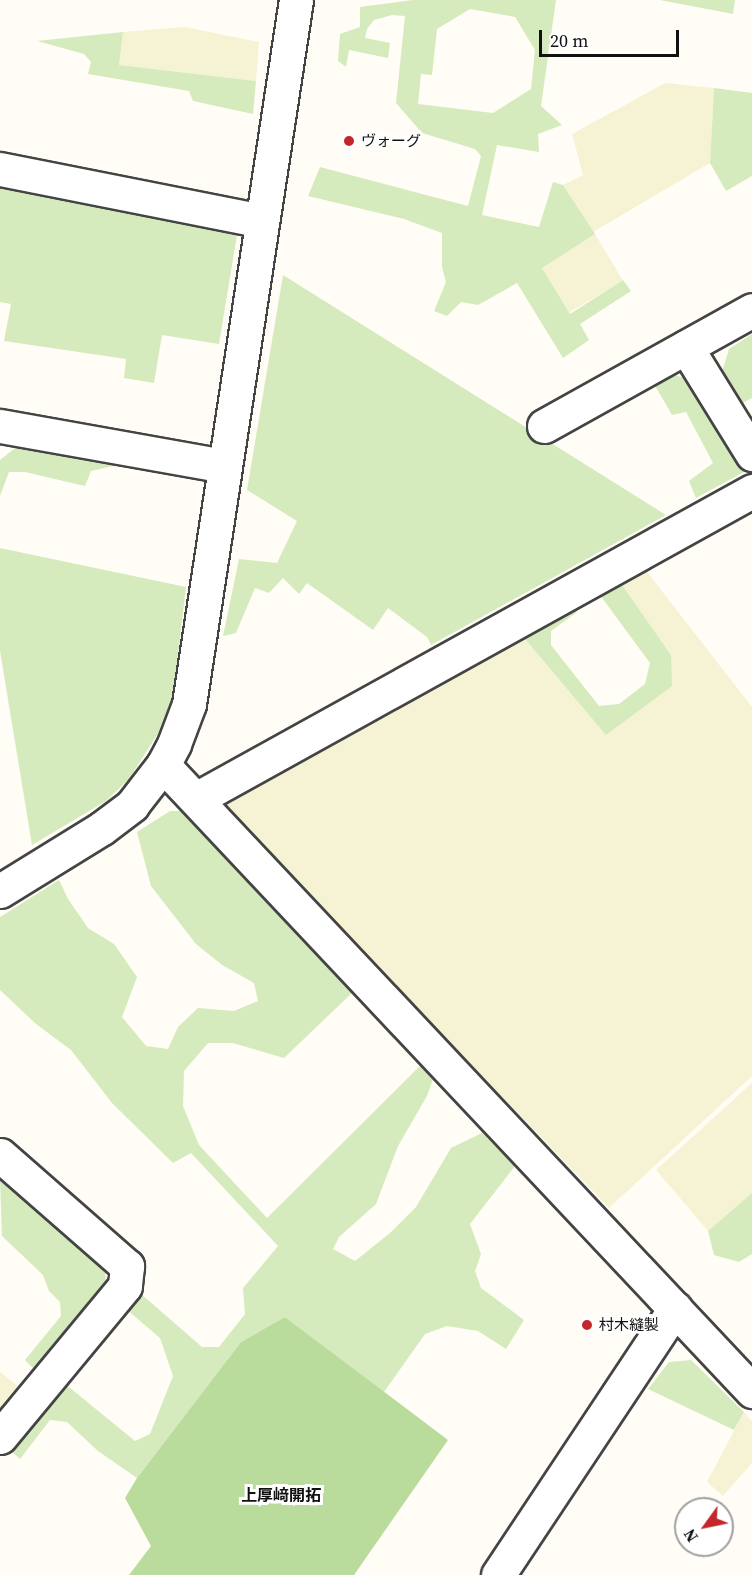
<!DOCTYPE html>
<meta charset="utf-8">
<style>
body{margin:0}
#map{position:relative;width:752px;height:1575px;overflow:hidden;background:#fffdf5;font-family:"Source Serif 4","Noto Sans JP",serif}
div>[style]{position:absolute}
.farmland>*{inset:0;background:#f6f3d4;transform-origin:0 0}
.green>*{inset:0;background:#d5ebbd}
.forest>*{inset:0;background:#b9dc9c}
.roads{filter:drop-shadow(2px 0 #444) drop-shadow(-2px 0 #444) drop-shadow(0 2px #444) drop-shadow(0 -2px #444)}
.minor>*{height:33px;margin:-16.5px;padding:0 16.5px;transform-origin:16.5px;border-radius:16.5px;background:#fff}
.dots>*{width:16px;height:16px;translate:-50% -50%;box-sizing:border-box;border:3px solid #fff;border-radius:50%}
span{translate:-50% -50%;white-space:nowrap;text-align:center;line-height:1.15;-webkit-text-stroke:6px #fff;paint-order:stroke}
.poi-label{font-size:15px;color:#111}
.left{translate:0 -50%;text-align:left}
.neighbourhood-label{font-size:16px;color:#111;font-weight:700}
.north{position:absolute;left:674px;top:1497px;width:60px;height:60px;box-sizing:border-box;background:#fff;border:2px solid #a0a0a0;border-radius:50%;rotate:237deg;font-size:16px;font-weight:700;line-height:24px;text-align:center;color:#111}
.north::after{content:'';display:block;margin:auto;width:21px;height:27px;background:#c4262e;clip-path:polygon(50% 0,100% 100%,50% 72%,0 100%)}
.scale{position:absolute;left:539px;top:30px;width:140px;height:27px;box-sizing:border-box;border:3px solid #111;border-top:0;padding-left:8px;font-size:18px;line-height:21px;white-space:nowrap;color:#111;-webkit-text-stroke:4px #fff;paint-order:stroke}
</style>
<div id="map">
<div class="farmland">
<div style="clip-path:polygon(185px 27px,259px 42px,256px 81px,119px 65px,123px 32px)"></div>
<div style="clip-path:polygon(665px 83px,714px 88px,710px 163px,593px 232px,563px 185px,583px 175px,572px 134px)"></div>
<div style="left:595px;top:234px;width:54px;height:63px;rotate:59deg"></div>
<div style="clip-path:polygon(644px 568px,752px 707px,752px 1076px,609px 1208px,222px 805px,227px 796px,520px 633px,606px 734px,671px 655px,620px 582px)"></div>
<div style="clip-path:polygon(752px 1083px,752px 1193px,708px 1231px,656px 1170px)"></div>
<div style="clip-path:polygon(0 1372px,18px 1386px,0 1408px)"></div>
<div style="clip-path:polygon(744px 1412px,752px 1421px,752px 1463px,723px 1496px,707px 1482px)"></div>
</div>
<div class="green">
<div style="clip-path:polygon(evenodd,413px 0,556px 0,541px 106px,562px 125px,538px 134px,539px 152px,497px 145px,482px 215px,539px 227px,553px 182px,563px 185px,595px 234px,542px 268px,570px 314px,623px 280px,631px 291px,580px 324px,589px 340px,563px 358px,517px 283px,478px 305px,461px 302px,447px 316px,434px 311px,446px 282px,442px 267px,442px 233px,404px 219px,308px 196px,320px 167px,468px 206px,481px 156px,475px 149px,422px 133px,396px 103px,405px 16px,392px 15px,374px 20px,367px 29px,365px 38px,390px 43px,388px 58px,349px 50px,346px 67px,338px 61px,340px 34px,360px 27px,360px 7px,413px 0,470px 9px,515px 17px,535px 50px,531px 89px,493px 113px,418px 104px,421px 74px,432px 75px,437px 29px,470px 9px)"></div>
<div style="clip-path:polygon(660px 0,735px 0,733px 14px)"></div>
<div style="clip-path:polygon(123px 32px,119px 65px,256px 81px,253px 114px,193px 101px,189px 91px,88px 74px,91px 62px,84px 54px,37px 41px)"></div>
<div style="clip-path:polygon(714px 88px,752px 93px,752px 176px,726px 191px,710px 163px)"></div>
<div style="clip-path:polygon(0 186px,230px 229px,237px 235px,219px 344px,162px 335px,154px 383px,124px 378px,126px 359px,4px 341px,11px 304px,0 302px)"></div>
<div style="clip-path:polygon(283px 275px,666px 515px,431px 645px,427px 637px,388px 608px,373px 630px,307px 583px,299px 594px,283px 578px,269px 593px,255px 588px,236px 633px,223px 636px,239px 559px,277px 563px,297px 521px,247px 490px)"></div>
<div style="clip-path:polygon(752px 334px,752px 398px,741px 404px,722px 372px,729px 349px)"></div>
<div style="clip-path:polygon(672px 375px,690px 379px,744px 472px,696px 498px,689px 481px,713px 463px,686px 412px,672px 415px,654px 384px)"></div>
<div style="clip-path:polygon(19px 445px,132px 462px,91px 471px,85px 486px,25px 472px,9px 472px,0 496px,0 460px)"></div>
<div style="clip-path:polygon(0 548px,186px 587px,173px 698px,164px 724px,129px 779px,106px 801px,32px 845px,0 651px)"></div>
<div style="clip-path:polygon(620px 582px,671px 655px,672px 686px,606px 735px,520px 633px,572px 606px,577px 612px,551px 631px,551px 645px,599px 706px,619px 704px,645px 684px,650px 663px,600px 595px)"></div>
<div style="clip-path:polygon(170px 811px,187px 811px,353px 992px,284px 1058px,233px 1043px,208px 1043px,184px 1071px,183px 1106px,199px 1145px,267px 1218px,421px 1065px,433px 1079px,427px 1096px,398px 1146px,376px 1204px,339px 1237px,333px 1249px,355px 1261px,390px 1233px,416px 1207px,451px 1148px,482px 1133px,515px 1166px,470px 1224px,481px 1254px,475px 1271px,481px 1288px,524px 1320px,506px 1349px,478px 1331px,447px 1326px,425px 1334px,384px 1392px,285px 1317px,241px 1342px,137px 1478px,98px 1451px,67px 1422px,50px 1420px,20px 1459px,11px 1451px,64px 1383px,135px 1441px,150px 1434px,173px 1376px,160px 1338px,126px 1309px,140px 1293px,202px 1347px,219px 1347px,245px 1314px,243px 1288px,278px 1246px,191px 1153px,173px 1163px,112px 1103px,71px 1050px,36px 1024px,0 990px,0 917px,59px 880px,68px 899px,88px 928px,114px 944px,137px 977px,122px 1017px,146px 1046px,168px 1049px,178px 1027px,198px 1008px,234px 1011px,258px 1001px,254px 983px,222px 965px,196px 944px,151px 886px,137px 832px)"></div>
<div style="clip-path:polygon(0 1180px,105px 1267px,106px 1288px,37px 1372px,25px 1360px,61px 1316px,60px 1302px,49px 1291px,43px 1275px,2px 1236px)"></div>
<div style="clip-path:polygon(752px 1193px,752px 1254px,739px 1262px,714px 1255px,708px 1231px)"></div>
<div style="clip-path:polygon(691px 1360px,744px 1412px,734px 1430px,648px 1389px,669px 1362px)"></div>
</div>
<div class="forest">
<div style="clip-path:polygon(285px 1317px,448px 1440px,354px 1575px,129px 1575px,151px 1546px,125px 1498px,137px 1478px,241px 1342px)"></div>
</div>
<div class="roads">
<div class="minor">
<div style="left:0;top:169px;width:267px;rotate:11.2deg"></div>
<div style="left:686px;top:347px;width:126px;rotate:58.3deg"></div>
<div style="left:0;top:426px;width:228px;rotate:10.1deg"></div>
<div style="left:544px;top:426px;width:238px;rotate:-29.1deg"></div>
<div style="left:163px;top:765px;width:860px;rotate:46.74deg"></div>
<div style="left:196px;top:799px;width:636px;rotate:-28.98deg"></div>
<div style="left:0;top:891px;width:120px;rotate:-31.7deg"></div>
<div style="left:102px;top:828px;width:38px;rotate:-37deg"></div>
<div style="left:132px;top:805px;width:51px;rotate:-52.2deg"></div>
<div style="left:163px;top:765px;width:24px;rotate:-62deg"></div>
<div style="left:174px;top:744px;width:43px;rotate:-69.4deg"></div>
<div style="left:189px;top:704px;width:712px;rotate:-81.36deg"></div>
<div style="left:0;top:1155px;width:169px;rotate:41.2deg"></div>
<div style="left:127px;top:1266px;width:20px;rotate:96deg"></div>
<div style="left:125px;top:1286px;width:196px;rotate:129.6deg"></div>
<div style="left:498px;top:1575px;width:320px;rotate:-56.4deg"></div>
</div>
</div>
<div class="dots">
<div style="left:349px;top:141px;background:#c4262e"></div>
<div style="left:587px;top:1325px;background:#c4262e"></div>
</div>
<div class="poi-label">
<span class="left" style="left:361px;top:141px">ヴォーグ</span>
<span class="left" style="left:599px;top:1325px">村木縫製</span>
</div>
<div class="neighbourhood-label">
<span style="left:281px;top:1495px">上厚﨑開拓</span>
</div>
<div class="north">N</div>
<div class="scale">20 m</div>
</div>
